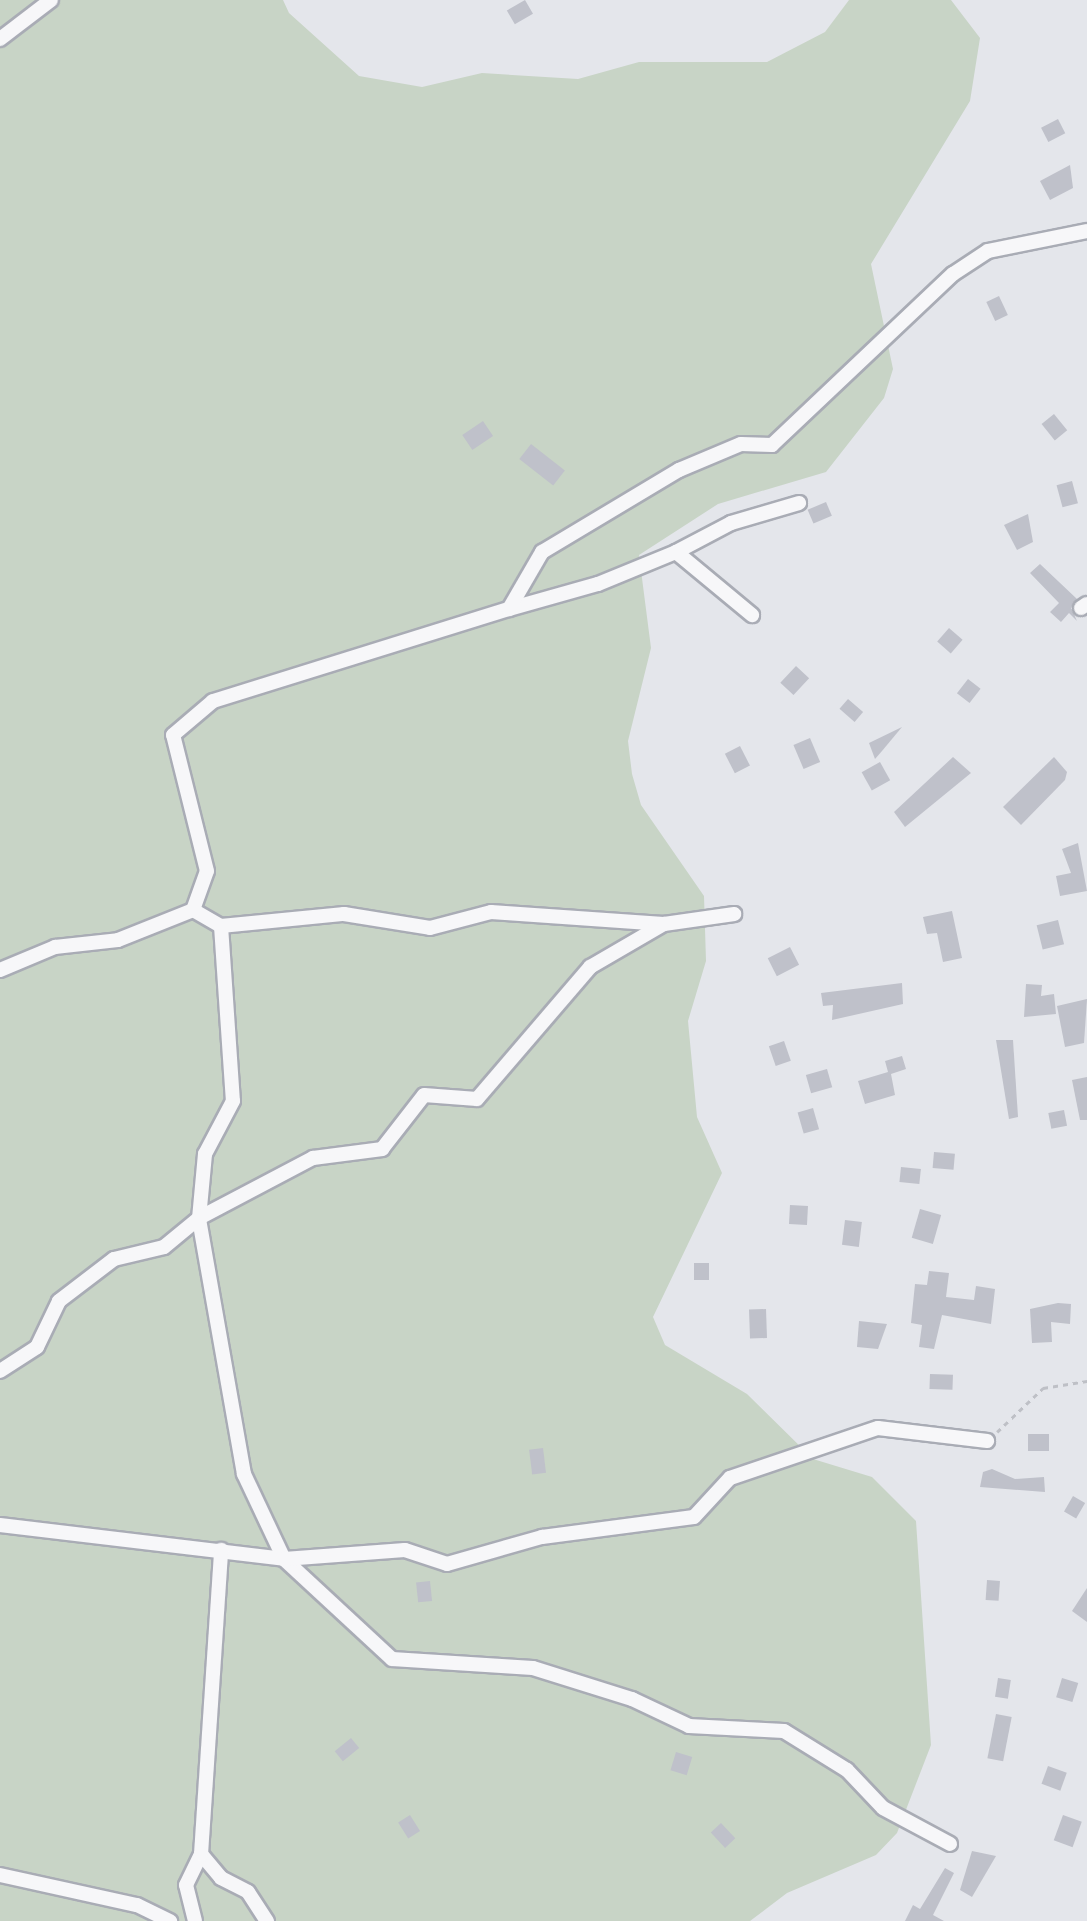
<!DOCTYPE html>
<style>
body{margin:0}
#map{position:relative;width:1087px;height:1921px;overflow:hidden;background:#e4e6eb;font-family:Overpass,sans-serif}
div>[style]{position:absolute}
.green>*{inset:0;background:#c8d4c6}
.building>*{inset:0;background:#bfc1ca;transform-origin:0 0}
.path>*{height:2.5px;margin-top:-1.25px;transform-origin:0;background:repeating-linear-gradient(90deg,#bec0c6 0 5px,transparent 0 10px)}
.roads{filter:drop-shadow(2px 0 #a9acb5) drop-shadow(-2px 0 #a9acb5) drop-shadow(0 2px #a9acb5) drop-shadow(0 -2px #a9acb5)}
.street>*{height:14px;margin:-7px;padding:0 7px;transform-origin:7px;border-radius:7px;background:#f7f7f9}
span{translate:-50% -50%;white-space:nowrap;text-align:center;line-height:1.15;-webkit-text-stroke:5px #f4f5f8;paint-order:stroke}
</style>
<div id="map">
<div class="green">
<div style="clip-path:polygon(0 0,283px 0,289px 13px,359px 76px,422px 87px,482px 73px,578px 79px,639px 62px,767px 62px,825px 32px,849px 0,951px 0,980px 38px,970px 101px,871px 264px,893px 369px,884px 398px,826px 472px,718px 504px,639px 555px,651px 648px,628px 741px,632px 774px,641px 805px,704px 896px,706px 961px,688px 1021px,697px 1117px,722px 1173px,653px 1317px,665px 1345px,747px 1394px,813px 1459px,872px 1477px,916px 1521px,931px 1745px,897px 1833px,876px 1855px,787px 1893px,750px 1921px,0 1921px)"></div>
</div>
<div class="building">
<div style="left:525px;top:0;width:16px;height:21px;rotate:60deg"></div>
<div style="left:1058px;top:119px;width:16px;height:19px;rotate:63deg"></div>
<div style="clip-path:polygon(1070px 165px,1073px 188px,1050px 200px,1040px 181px)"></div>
<div style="left:999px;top:296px;width:21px;height:14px;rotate:65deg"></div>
<div style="left:1054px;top:414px;width:21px;height:16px;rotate:51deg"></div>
<div style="left:483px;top:421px;width:18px;height:25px;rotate:56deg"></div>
<div style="left:531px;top:444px;width:43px;height:19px;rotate:38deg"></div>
<div style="left:1072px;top:481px;width:23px;height:16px;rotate:75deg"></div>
<div style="left:826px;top:502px;width:15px;height:20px;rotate:67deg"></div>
<div style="clip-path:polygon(1028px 514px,1033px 542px,1017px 550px,1004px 525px)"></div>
<div style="clip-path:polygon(1040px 564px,1077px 599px,1071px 608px,1077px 621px,1069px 613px,1061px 622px,1050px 612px,1059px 603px,1030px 573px)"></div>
<div style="left:949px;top:628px;width:18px;height:18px;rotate:41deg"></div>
<div style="left:796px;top:666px;width:18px;height:23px;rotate:43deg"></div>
<div style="left:968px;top:679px;width:16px;height:18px;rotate:38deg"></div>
<div style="left:848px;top:699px;width:20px;height:13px;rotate:41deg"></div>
<div style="clip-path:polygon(902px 727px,882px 751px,875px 759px,869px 743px)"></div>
<div style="left:810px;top:738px;width:26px;height:18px;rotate:67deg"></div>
<div style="left:740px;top:746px;width:22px;height:17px;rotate:63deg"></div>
<div style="clip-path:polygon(953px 757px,971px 773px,905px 827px,894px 812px)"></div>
<div style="clip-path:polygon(1054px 757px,1067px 772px,1065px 780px,1021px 825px,1003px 807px)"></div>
<div style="left:880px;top:762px;width:21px;height:21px;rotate:61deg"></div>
<div style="clip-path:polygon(1078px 843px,1087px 891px,1060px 896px,1056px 876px,1071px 873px,1062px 849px)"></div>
<div style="clip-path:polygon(952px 911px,962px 958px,943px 962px,937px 933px,927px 934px,923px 917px)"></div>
<div style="left:1058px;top:920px;width:25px;height:22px;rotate:76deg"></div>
<div style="left:790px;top:947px;width:20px;height:25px;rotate:63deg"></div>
<div style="clip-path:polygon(902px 983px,903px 1004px,832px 1020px,833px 1005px,823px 1006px,821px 993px)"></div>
<div style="clip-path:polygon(1026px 984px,1042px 985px,1041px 996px,1054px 994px,1056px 1014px,1024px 1017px)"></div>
<div style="clip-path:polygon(1087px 999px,1084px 1043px,1065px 1047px,1057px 1006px)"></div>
<div style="clip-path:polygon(996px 1040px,1013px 1040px,1018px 1117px,1009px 1119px)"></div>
<div style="left:784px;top:1041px;width:21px;height:16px;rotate:71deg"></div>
<div style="clip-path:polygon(902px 1056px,906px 1069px,891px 1074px,895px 1095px,865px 1104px,858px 1081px,888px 1072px,885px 1061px)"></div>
<div style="left:827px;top:1069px;width:19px;height:22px;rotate:74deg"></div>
<div style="clip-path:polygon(1087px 1077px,1087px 1120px,1080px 1120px,1072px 1080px)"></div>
<div style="left:813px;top:1108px;width:22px;height:16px;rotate:74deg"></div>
<div style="left:1064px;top:1110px;width:16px;height:16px;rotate:79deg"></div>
<div style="left:934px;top:1152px;width:21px;height:16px;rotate:5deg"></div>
<div style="left:901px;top:1167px;width:20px;height:15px;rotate:6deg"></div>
<div style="left:790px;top:1205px;width:18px;height:19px;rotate:3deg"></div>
<div style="left:920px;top:1209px;width:22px;height:30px;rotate:16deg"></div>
<div style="left:845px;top:1220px;width:17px;height:25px;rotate:7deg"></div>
<div style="left:694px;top:1263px;width:15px;height:17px"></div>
<div style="clip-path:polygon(929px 1271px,949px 1273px,946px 1297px,974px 1300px,976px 1286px,995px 1289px,991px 1324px,942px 1315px,934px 1349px,919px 1347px,922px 1325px,911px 1323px,915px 1284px,927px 1285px)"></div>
<div style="clip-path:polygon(1058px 1303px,1071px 1304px,1070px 1324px,1051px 1322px,1052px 1342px,1032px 1343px,1030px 1309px)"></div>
<div style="left:766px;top:1309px;width:29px;height:17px;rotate:88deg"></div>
<div style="clip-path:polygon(859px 1321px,887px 1324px,878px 1349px,857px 1347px)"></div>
<div style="left:930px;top:1374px;width:23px;height:15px;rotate:2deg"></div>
<div style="left:1049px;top:1434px;width:17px;height:21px;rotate:90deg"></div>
<div style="left:543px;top:1448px;width:25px;height:14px;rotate:83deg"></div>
<div style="clip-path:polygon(992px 1469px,1015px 1479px,1044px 1477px,1045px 1492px,980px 1487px,983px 1472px)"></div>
<div style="left:1073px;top:1496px;width:14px;height:18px;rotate:30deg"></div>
<div style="left:987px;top:1580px;width:13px;height:20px;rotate:4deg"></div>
<div style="left:430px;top:1581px;width:20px;height:14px;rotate:84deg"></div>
<div style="clip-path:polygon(1087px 1588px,1087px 1622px,1072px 1611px)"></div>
<div style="left:998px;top:1678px;width:13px;height:19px;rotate:9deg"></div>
<div style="left:1062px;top:1678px;width:17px;height:20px;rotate:17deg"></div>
<div style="left:996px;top:1714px;width:16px;height:45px;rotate:11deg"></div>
<div style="left:351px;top:1738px;width:13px;height:21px;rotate:51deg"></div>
<div style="left:676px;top:1752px;width:17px;height:19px;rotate:17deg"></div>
<div style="left:1048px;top:1766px;width:20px;height:19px;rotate:20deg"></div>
<div style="left:410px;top:1815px;width:19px;height:14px;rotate:58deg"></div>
<div style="left:1063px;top:1815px;width:20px;height:27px;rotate:20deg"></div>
<div style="left:721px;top:1823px;width:21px;height:14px;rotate:47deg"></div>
<div style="clip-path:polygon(972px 1851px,996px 1856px,972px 1897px,960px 1890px)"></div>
<div style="clip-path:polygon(945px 1868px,954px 1873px,933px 1915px,944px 1921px,905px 1921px,913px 1905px,920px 1909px)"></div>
</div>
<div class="path">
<div style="left:997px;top:1432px;width:64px;rotate:-43.7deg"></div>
<div style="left:1043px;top:1388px;width:45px;rotate:-9deg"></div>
</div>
<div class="roads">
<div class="street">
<div style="left:0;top:39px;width:64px;rotate:-37.4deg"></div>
<div style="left:676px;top:552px;width:62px;rotate:-27.8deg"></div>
<div style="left:731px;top:523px;width:71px;rotate:-16.4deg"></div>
<div style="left:1081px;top:608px;width:7px;rotate:-34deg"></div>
<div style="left:509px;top:609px;width:92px;rotate:-15.7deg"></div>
<div style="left:598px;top:584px;width:84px;rotate:-22.3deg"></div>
<div style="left:676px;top:552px;width:99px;rotate:39.7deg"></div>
<div style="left:193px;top:910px;width:32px;rotate:30deg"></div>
<div style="left:221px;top:926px;width:124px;rotate:-5.6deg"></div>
<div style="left:344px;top:914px;width:87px;rotate:9.2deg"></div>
<div style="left:430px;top:928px;width:63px;rotate:-14.7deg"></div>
<div style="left:491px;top:912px;width:173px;rotate:4deg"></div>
<div style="left:221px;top:926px;width:175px;rotate:86.1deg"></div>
<div style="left:233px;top:1101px;width:60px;rotate:117.8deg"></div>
<div style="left:205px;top:1154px;width:65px;rotate:95.3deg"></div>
<div style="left:199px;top:1219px;width:259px;rotate:80deg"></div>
<div style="left:244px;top:1474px;width:94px;rotate:64.8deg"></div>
<div style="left:284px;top:1559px;width:147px;rotate:42.8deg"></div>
<div style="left:392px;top:1659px;width:141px;rotate:3.7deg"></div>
<div style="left:533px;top:1668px;width:104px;rotate:17.4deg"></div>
<div style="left:632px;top:1699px;width:63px;rotate:25.3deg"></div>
<div style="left:689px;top:1726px;width:95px;rotate:3deg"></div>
<div style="left:784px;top:1731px;width:74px;rotate:31.8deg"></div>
<div style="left:847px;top:1770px;width:52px;rotate:46.5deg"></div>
<div style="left:883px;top:1808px;width:76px;rotate:28.2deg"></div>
<div style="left:0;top:970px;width:60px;rotate:-22.7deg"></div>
<div style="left:55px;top:947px;width:63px;rotate:-6.3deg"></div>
<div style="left:118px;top:940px;width:81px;rotate:-21.8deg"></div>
<div style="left:193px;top:910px;width:41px;rotate:-70.3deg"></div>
<div style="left:207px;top:871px;width:140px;rotate:-104deg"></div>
<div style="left:173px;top:735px;width:52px;rotate:-40.4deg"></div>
<div style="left:213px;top:701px;width:310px;rotate:-17.3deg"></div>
<div style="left:509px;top:609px;width:66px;rotate:-59.9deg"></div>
<div style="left:542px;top:552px;width:160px;rotate:-30.9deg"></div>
<div style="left:679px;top:470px;width:67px;rotate:-22.8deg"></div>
<div style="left:741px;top:444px;width:31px;rotate:2deg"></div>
<div style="left:772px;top:445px;width:249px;rotate:-43.4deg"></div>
<div style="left:953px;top:274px;width:42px;rotate:-33.3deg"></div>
<div style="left:988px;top:251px;width:101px;rotate:-11.4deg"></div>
<div style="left:0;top:1371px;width:44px;rotate:-33deg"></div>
<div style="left:37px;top:1347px;width:51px;rotate:-64.4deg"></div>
<div style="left:59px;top:1301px;width:69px;rotate:-37.4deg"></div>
<div style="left:114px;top:1259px;width:51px;rotate:-13.5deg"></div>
<div style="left:164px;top:1247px;width:45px;rotate:-39.6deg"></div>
<div style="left:199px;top:1218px;width:129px;rotate:-27.8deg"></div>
<div style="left:313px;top:1158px;width:70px;rotate:-7.4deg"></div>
<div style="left:382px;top:1149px;width:68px;rotate:-52.1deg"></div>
<div style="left:424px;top:1095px;width:53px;rotate:4.3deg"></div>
<div style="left:477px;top:1099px;width:174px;rotate:-49.4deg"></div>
<div style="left:590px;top:967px;width:86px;rotate:-30.2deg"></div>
<div style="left:664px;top:924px;width:71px;rotate:-8.1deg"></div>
<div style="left:0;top:1525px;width:286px;rotate:6.8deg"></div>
<div style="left:284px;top:1559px;width:121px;rotate:-4.3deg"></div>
<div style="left:405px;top:1550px;width:44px;rotate:18.4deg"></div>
<div style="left:447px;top:1564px;width:99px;rotate:-15.9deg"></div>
<div style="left:542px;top:1537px;width:153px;rotate:-7.5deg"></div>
<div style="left:694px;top:1517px;width:53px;rotate:-47.3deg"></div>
<div style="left:730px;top:1478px;width:156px;rotate:-18.7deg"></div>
<div style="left:878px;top:1428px;width:110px;rotate:6.8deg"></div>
<div style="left:201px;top:1854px;width:31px;rotate:50deg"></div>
<div style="left:221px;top:1878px;width:30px;rotate:27deg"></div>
<div style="left:248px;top:1892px;width:35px;rotate:57deg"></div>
<div style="left:0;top:1875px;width:140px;rotate:12.4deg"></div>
<div style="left:137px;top:1905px;width:37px;rotate:26deg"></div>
<div style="left:195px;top:1921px;width:37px;rotate:-104deg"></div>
<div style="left:186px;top:1885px;width:34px;rotate:-64deg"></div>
<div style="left:201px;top:1854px;width:305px;rotate:-86.2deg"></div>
</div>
</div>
</div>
